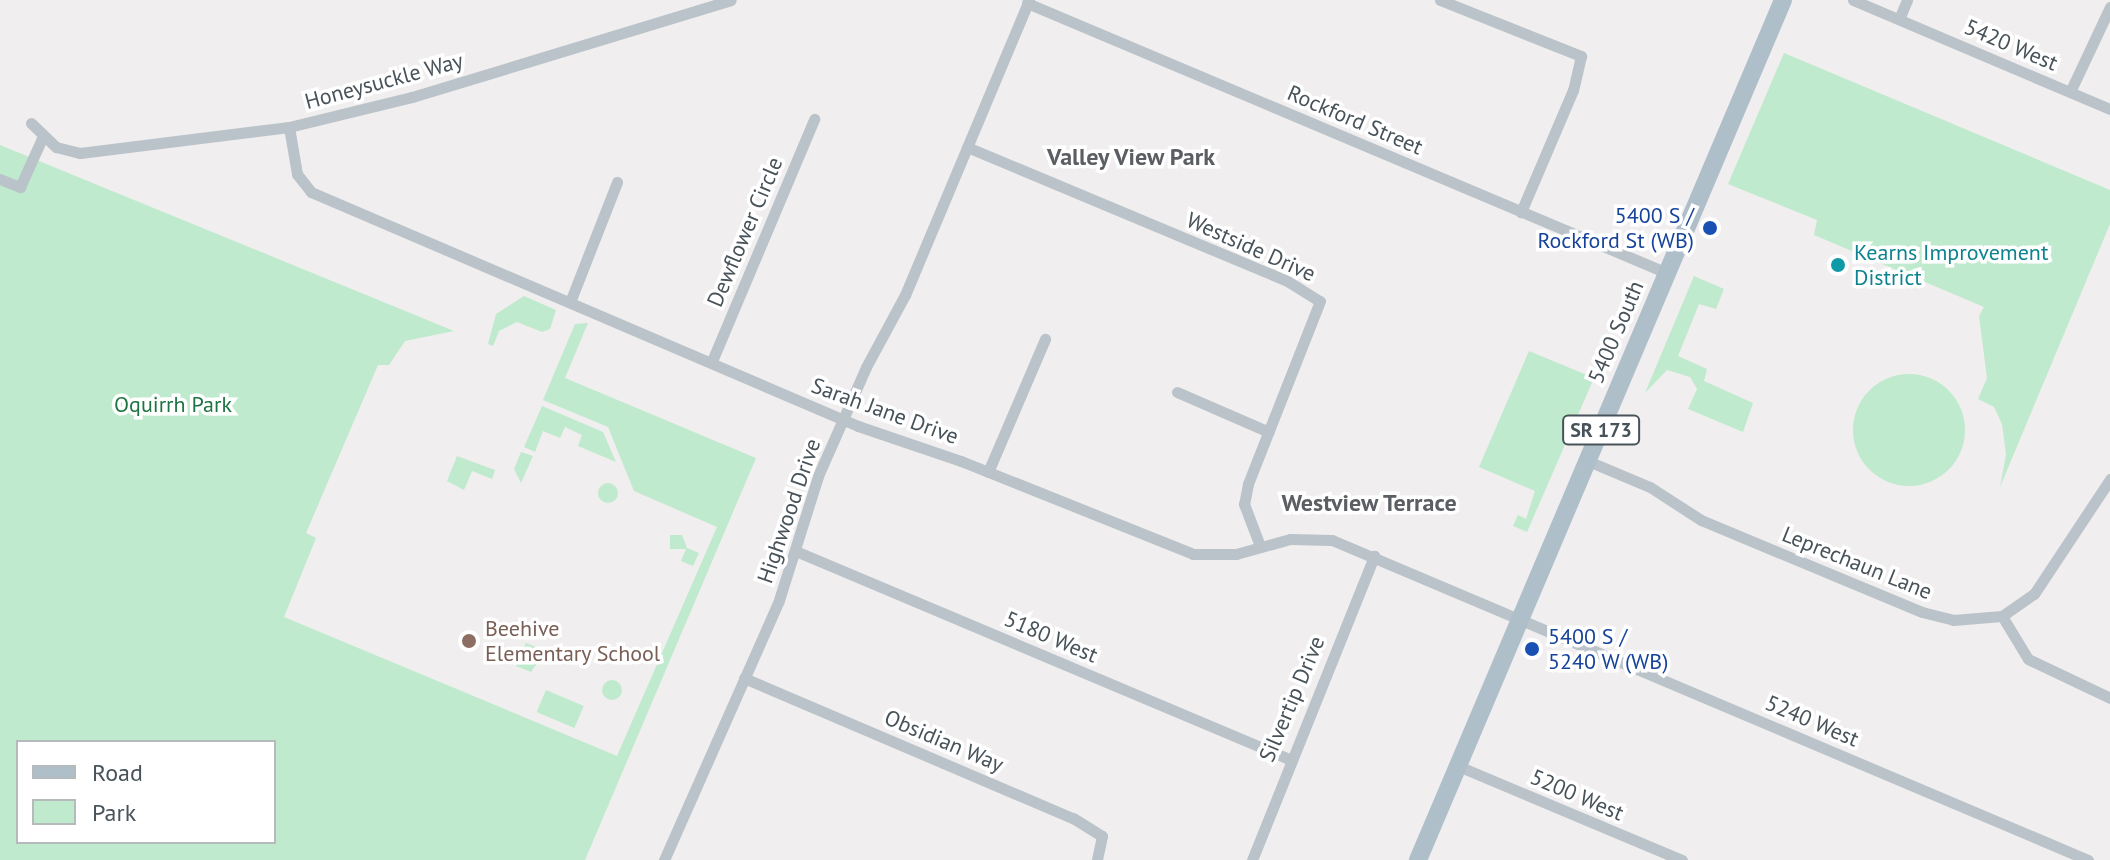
<!DOCTYPE html>
<style>
body{margin:0}
#map{position:relative;width:2110px;height:860px;overflow:hidden;background:#f0eeee;font-family:"PT Sans",sans-serif}
div>[style]{position:absolute}
.green>*{inset:0;background:#bfeacd;transform-origin:0 0}
.round{border-radius:50%}
.street>*{height:11px;margin:-5.5px;padding:0 5.5px;transform-origin:5.5px;border-radius:5.5px;background:#bac3c9}
.primary>*{height:18px;margin:-9px;padding:0 9px;transform-origin:9px;border-radius:9px;background:#afbfca}
.dots>*{width:22px;height:22px;translate:-50% -50%;box-sizing:border-box;border:4px solid #fff;border-radius:50%}
span{translate:-50% -50%;white-space:nowrap;text-align:center;line-height:1.15;-webkit-text-stroke:7px #fff;paint-order:stroke}
.shield-label span{padding:2px 6px;background:#fff;border:2px solid;border-radius:6px;-webkit-text-stroke-width:0}
.shield-label{font-size:20px;color:#475259;font-weight:700}
.street-label{font-size:22px;color:#475259}
.transit-label{font-size:22px;color:#164399}
.right{translate:-100% -50%;text-align:right}
.left{translate:0 -50%;text-align:left}
.culture-label{font-size:22px;color:#0d838f}
.park-label{font-size:22px;color:#1f7443}
.education-label{font-size:22px;color:#785e54}
.neighbourhood-label{font-size:24px;color:#5b5e62;font-weight:700}
.legend{position:absolute;left:16px;top:740px;width:260px;height:104px;box-sizing:border-box;background:#fff;border:2px solid #b5babd;margin:0;padding:10px 14px;list-style:none;font-size:24px;color:#475259}
.legend li{display:flex;align-items:center;gap:16px;height:40px}
.legend b{width:40px;border:2px solid #b5babd}
</style>
<div id="map">
<div class="green">
<div style="clip-path:polygon(1784px 53px,2110px 190px,2110px 224px,2000px 487px,2006px 454px,2002px 424px,1994px 407px,1978px 399px,1987px 378px,1979px 316px,1984px 307px,1814px 235px,1817px 220px,1728px 184px)"></div>
<div style="clip-path:polygon(evenodd,0 145px,454px 331px,405px 341px,389px 365px,378px 365px,306px 533px,316px 538px,284px 617px,617px 756px,717px 527px,634px 491px,608px 427px,543px 400px,575px 324px,588px 323px,565px 378px,756px 458px,585px 860px,0 860px,0 145px,18px 742px,274px 742px,274px 842px,18px 842px,18px 742px)"></div>
<div style="clip-path:polygon(1694px 276px,1724px 289px,1716px 309px,1699px 304px,1678px 356px,1707px 369px,1704px 381px,1753px 403px,1743px 432px,1688px 409px,1697px 389px,1690px 377px,1667px 370px,1645px 393px)"></div>
<div style="clip-path:polygon(524px 296px,556px 310px,550px 329px,542px 332px,517px 322px,499px 331px,493px 346px,488px 344px,496px 314px)"></div>
<div style="clip-path:polygon(1529px 351px,1594px 378px,1527px 532px,1513px 526px,1518px 515px,1526px 519px,1535px 491px,1479px 467px)"></div>
<div class="round" style="left:1853px;top:374px;width:112px;height:112px"></div>
<div style="clip-path:polygon(542px 406px,603px 432px,616px 462px,578px 446px,582px 435px,565px 427px,560px 438px,543px 431px,535px 452px,524px 447px)"></div>
<div style="clip-path:polygon(521px 452px,533px 456px,521px 483px,514px 469px)"></div>
<div style="clip-path:polygon(457px 456px,495px 470px,492px 479px,472px 471px,464px 490px,447px 481px)"></div>
<div class="round" style="left:598px;top:483px;width:20px;height:20px"></div>
<div style="clip-path:polygon(670px 535px,682px 535px,687px 548px,699px 553px,693px 566px,681px 561px,686px 549px,670px 549px)"></div>
<div style="clip-path:polygon(526px 643px,545px 651px,531px 672px,516px 666px)"></div>
<div class="round" style="left:602px;top:680px;width:20px;height:20px"></div>
<div style="left:546px;top:690px;width:41px;height:24px;rotate:23deg"></div>
</div>
<div class="street">
<div style="left:1440px;top:0;width:152px;rotate:21.7deg"></div>
<div style="left:1581px;top:56px;width:35px;rotate:103deg"></div>
<div style="left:1573px;top:90px;width:133px;rotate:113.1deg"></div>
<div style="left:1853px;top:0;width:279px;rotate:23deg"></div>
<div style="left:1027px;top:3px;width:695px;rotate:22.87deg"></div>
<div style="left:1899px;top:19px;width:21px;rotate:-67deg"></div>
<div style="left:2070px;top:92px;width:94px;rotate:-64.8deg"></div>
<div style="left:31px;top:123px;width:35px;rotate:44deg"></div>
<div style="left:56px;top:147px;width:25px;rotate:14deg"></div>
<div style="left:80px;top:153px;width:211px;rotate:-7.1deg"></div>
<div style="left:289px;top:127px;width:127px;rotate:-13.7deg"></div>
<div style="left:412px;top:97px;width:333px;rotate:-16.9deg"></div>
<div style="left:289px;top:127px;width:48px;rotate:80.3deg"></div>
<div style="left:297px;top:174px;width:23px;rotate:52deg"></div>
<div style="left:311px;top:192px;width:595px;rotate:23.16deg"></div>
<div style="left:858px;top:426px;width:109px;rotate:18.8deg"></div>
<div style="left:961px;top:461px;width:250px;rotate:21.8deg"></div>
<div style="left:1193px;top:554px;width:43px"></div>
<div style="left:1236px;top:554px;width:56px;rotate:-15.5deg"></div>
<div style="left:1290px;top:539px;width:42px;rotate:1.4deg"></div>
<div style="left:1332px;top:540px;width:821px;rotate:22.94deg"></div>
<div style="left:967px;top:147px;width:349px;rotate:22.7deg"></div>
<div style="left:1289px;top:282px;width:36px;rotate:32deg"></div>
<div style="left:1320px;top:301px;width:197px;rotate:111.5deg"></div>
<div style="left:1248px;top:484px;width:20px;rotate:101deg"></div>
<div style="left:1244px;top:504px;width:45px;rotate:69.1deg"></div>
<div style="left:0;top:179px;width:22px;rotate:22deg"></div>
<div style="left:20px;top:187px;width:56px;rotate:-65.7deg"></div>
<div style="left:570px;top:302px;width:129px;rotate:-68.6deg"></div>
<div style="left:712px;top:361px;width:263px;rotate:-67.1deg"></div>
<div style="left:1177px;top:392px;width:100px;rotate:23.5deg"></div>
<div style="left:1588px;top:461px;width:67px;rotate:22.8deg"></div>
<div style="left:1650px;top:487px;width:61px;rotate:32.9deg"></div>
<div style="left:1701px;top:520px;width:239px;rotate:22.6deg"></div>
<div style="left:1922px;top:612px;width:32px;rotate:14deg"></div>
<div style="left:1953px;top:620px;width:49px;rotate:-4.7deg"></div>
<div style="left:2002px;top:616px;width:39px;rotate:-35deg"></div>
<div style="left:2034px;top:594px;width:138px;rotate:-56.5deg"></div>
<div style="left:988px;top:472px;width:145px;rotate:-66.8deg"></div>
<div style="left:798px;top:552px;width:533px;rotate:22.86deg"></div>
<div style="left:2002px;top:616px;width:50px;rotate:58.8deg"></div>
<div style="left:2028px;top:659px;width:91px;rotate:25.4deg"></div>
<div style="left:744px;top:678px;width:358px;rotate:23.1deg"></div>
<div style="left:1073px;top:818px;width:34px;rotate:32deg"></div>
<div style="left:1102px;top:836px;width:25px;rotate:102deg"></div>
<div style="left:1458px;top:766px;width:243px;rotate:22.8deg"></div>
<div style="left:664px;top:860px;width:284px;rotate:-66.1deg"></div>
<div style="left:779px;top:600px;width:130px;rotate:-72.5deg"></div>
<div style="left:818px;top:476px;width:119px;rotate:-66.2deg"></div>
<div style="left:866px;top:367px;width:82px;rotate:-61.6deg"></div>
<div style="left:905px;top:295px;width:320px;rotate:-67.2deg"></div>
<div style="left:1252px;top:860px;width:328px;rotate:-68.1deg"></div>
</div>
<div class="primary">
<div style="left:1418px;top:860px;width:934px;rotate:-67deg"></div>
</div>
<div class="dots">
<div style="left:1710px;top:228px;background:#1a4fb4"></div>
<div style="left:1838px;top:265px;background:#0f9aa8"></div>
<div style="left:469px;top:641px;background:#8d6e63"></div>
<div style="left:1532px;top:649px;background:#1a4fb4"></div>
</div>
<div class="shield-label">
<span style="left:1601px;top:430px">SR 173</span>
</div>
<div class="street-label">
<span style="left:2011px;top:45px;rotate:23deg">5420 West</span>
<span style="left:384px;top:81px;rotate:-15deg">Honeysuckle Way</span>
<span style="left:1355px;top:120px;rotate:23deg">Rockford Street</span>
<span style="left:745px;top:232px;rotate:-67deg">Dewflower Circle</span>
<span style="left:1251px;top:247px;rotate:24deg">Westside Drive</span>
<span style="left:1616px;top:332px;rotate:-67deg">5400 South</span>
<span style="left:885px;top:411px;rotate:20deg">Sarah Jane Drive</span>
<span style="left:789px;top:511px;rotate:-71deg">Highwood Drive</span>
<span style="left:1857px;top:563px;rotate:22deg">Leprechaun Lane</span>
<span style="left:1051px;top:637px;rotate:23deg">5180 West</span>
<span style="left:1292px;top:699px;rotate:-67deg">Silvertip Drive</span>
<span style="left:1812px;top:721px;rotate:23deg">5240 West</span>
<span style="left:944px;top:741px;rotate:23deg">Obsidian Way</span>
<span style="left:1577px;top:795px;rotate:23deg">5200 West</span>
</div>
<div class="transit-label">
<span class="right" style="left:1694px;top:228px">5400 S /<br>Rockford St (WB)</span>
<span class="left" style="left:1548px;top:649px">5400 S /<br>5240 W (WB)</span>
</div>
<div class="culture-label">
<span class="left" style="left:1854px;top:265px">Kearns Improvement<br>District</span>
</div>
<div class="park-label">
<span style="left:173px;top:405px">Oquirrh Park</span>
</div>
<div class="education-label">
<span class="left" style="left:485px;top:641px">Beehive<br>Elementary School</span>
</div>
<div class="neighbourhood-label">
<span style="left:1131px;top:157px">Valley View Park</span>
<span style="left:1369px;top:503px">Westview Terrace</span>
</div>
<ul class="legend">
<li><b style="height:10px;background:#afbfca"></b>Road</li>
<li><b style="height:22px;background:#bfeacd"></b>Park</li>
</ul>
</div>
